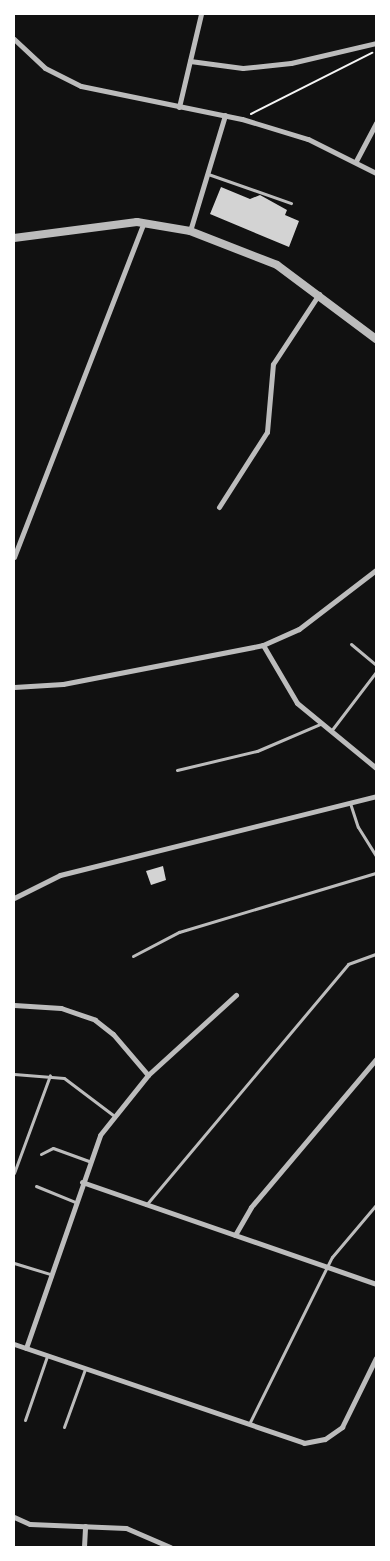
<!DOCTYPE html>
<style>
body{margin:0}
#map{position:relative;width:390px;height:1561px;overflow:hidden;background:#111;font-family:"Playfair Display",serif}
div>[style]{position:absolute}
.building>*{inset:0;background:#d3d3d3}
.path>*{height:2px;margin:-1px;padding:0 1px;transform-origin:1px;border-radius:1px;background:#f5f5f5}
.service>*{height:3px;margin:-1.5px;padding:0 1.5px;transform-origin:1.5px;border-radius:1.5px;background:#bcbcbc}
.minor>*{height:5px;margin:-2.5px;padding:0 2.5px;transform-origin:2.5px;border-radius:2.5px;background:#bcbcbc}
.tertiary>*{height:8px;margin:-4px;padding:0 4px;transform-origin:4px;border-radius:4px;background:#bcbcbc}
span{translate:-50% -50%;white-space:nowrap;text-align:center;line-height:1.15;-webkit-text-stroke:5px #fff;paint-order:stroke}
.frame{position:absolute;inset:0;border:15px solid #fff;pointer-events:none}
</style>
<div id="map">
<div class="building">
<div style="clip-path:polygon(221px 187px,250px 199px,260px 195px,287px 210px,285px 215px,299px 221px,289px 247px,210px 214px)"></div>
<div style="clip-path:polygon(163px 866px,166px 880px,151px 885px,146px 871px)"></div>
</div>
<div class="path">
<div style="left:251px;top:114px;width:136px;rotate:-26.8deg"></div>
</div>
<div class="service">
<div style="left:208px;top:174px;width:88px;rotate:19.3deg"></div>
<div style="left:351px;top:644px;width:33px;rotate:40deg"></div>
<div style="left:331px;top:731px;width:74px;rotate:-52.7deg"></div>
<div style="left:177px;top:770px;width:82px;rotate:-13.4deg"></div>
<div style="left:257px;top:751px;width:69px;rotate:-23.2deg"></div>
<div style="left:350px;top:803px;width:25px;rotate:72deg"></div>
<div style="left:358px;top:827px;width:34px;rotate:58deg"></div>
<div style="left:133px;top:956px;width:52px;rotate:-27.6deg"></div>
<div style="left:179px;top:932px;width:206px;rotate:-16.7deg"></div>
<div style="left:14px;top:1074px;width:50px;rotate:4.6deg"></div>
<div style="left:64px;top:1078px;width:61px;rotate:37.1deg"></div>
<div style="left:41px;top:1154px;width:13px;rotate:-27deg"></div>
<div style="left:53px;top:1148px;width:38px;rotate:20deg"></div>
<div style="left:14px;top:1173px;width:104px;rotate:-69.8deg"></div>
<div style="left:36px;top:1186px;width:42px;rotate:22.3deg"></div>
<div style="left:146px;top:1205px;width:314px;rotate:-50deg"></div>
<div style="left:348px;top:964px;width:30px;rotate:-20deg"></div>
<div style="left:14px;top:1263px;width:39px;rotate:17deg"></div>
<div style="left:25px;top:1420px;width:68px;rotate:-71deg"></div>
<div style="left:249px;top:1424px;width:186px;rotate:-63.6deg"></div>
<div style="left:332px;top:1257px;width:68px;rotate:-49.8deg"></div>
<div style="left:64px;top:1427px;width:62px;rotate:-70.1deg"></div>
</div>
<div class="minor">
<div style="left:14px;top:39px;width:42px;rotate:43.1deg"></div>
<div style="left:45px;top:68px;width:40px;rotate:26.6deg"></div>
<div style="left:81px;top:86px;width:164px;rotate:11.6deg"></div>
<div style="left:242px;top:119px;width:69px;rotate:16.9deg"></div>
<div style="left:308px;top:139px;width:76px;rotate:26.6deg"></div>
<div style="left:190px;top:61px;width:53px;rotate:7.5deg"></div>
<div style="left:243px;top:68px;width:48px;rotate:-5.9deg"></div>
<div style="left:291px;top:63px;width:87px;rotate:-13.2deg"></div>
<div style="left:179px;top:107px;width:96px;rotate:-76.7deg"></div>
<div style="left:356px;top:161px;width:43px;rotate:-62.2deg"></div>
<div style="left:190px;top:231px;width:121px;rotate:-73.2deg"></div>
<div style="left:219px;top:507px;width:89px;rotate:-57.4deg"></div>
<div style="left:267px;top:432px;width:68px;rotate:-85deg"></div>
<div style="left:273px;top:364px;width:84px;rotate:-56.7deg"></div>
<div style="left:14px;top:557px;width:359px;rotate:-68.8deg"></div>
<div style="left:263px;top:645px;width:67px;rotate:59.6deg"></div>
<div style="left:297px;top:703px;width:102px;rotate:39.4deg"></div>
<div style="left:14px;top:687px;width:49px;rotate:-3.5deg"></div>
<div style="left:63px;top:684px;width:204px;rotate:-11deg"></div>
<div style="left:263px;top:645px;width:39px;rotate:-24deg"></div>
<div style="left:299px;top:629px;width:97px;rotate:-37.5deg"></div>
<div style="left:14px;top:898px;width:51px;rotate:-26.6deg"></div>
<div style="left:60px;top:875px;width:326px;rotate:-14deg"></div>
<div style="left:14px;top:1005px;width:47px;rotate:3.7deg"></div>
<div style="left:61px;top:1008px;width:36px;rotate:19deg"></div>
<div style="left:95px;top:1020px;width:23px;rotate:38deg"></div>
<div style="left:113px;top:1034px;width:54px;rotate:49.5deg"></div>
<div style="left:82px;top:1182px;width:311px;rotate:19.1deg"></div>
<div style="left:235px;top:1235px;width:32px;rotate:-60deg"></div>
<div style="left:251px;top:1207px;width:194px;rotate:-49.8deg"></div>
<div style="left:14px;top:1344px;width:306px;rotate:18.8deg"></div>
<div style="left:304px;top:1443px;width:21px;rotate:-11deg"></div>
<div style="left:325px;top:1439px;width:21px;rotate:-35deg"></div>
<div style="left:342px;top:1427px;width:77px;rotate:-63.8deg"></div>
<div style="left:26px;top:1348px;width:225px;rotate:-70.8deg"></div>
<div style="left:100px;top:1135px;width:77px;rotate:-51.3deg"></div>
<div style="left:148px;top:1075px;width:119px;rotate:-42.3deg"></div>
<div style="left:14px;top:1517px;width:17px;rotate:24deg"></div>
<div style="left:30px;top:1524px;width:96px;rotate:2.4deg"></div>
<div style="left:126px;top:1528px;width:48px;rotate:23.4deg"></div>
<div style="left:84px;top:1547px;width:21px;rotate:-87deg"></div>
</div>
<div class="tertiary">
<div style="left:14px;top:238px;width:124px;rotate:-7.4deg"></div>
<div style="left:137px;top:222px;width:54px;rotate:9.6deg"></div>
<div style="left:190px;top:231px;width:93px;rotate:21.3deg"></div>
<div style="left:277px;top:265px;width:124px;rotate:36.8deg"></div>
</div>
<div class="frame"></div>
</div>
